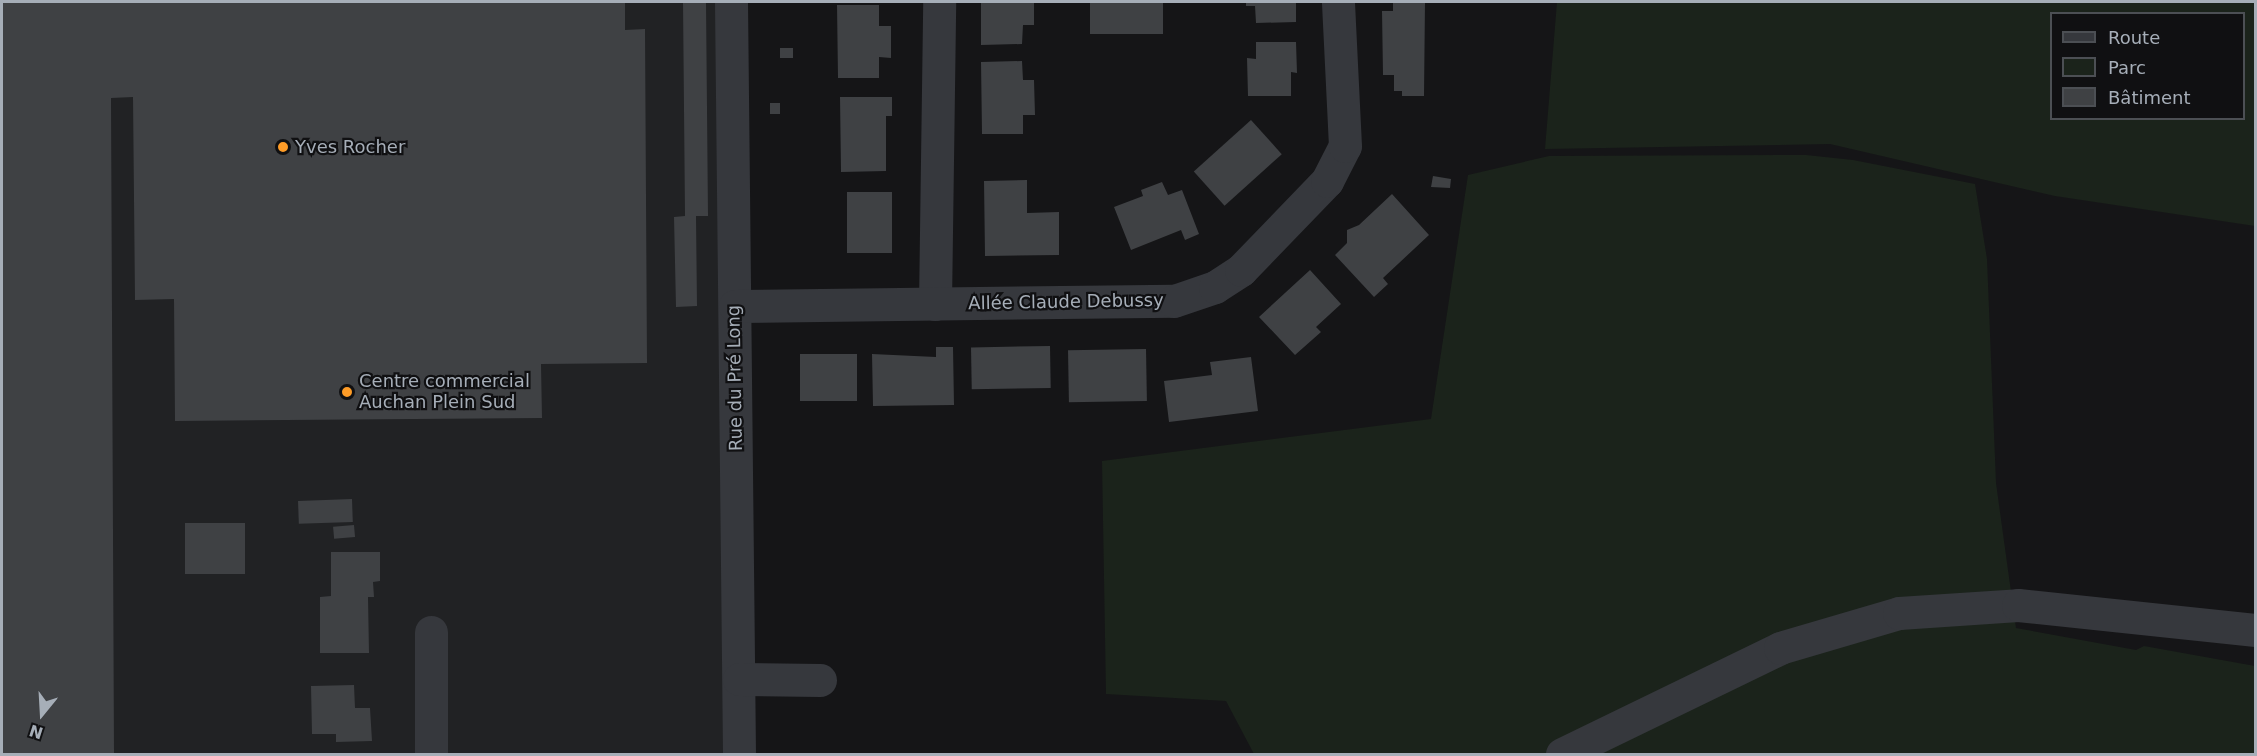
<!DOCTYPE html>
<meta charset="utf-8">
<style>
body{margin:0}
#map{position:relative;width:2257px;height:756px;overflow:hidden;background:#151517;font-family:"DejaVu Sans",sans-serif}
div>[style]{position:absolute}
.built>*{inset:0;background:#212224;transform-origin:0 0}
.green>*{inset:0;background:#1b231b}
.building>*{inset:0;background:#3f4144;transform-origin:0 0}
.minor>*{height:33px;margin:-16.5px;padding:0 16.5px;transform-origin:16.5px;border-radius:16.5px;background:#36383d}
.dots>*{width:16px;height:16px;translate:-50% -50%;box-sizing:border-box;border:3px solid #101012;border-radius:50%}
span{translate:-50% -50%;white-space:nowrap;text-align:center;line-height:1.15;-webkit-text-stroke:4.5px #101012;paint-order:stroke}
.poi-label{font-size:18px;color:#a6aeb8}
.left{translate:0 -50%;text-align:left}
.street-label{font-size:18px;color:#a6aeb8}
.frame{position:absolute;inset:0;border:3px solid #a6aeb8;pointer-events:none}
.legend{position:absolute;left:2050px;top:12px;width:195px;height:108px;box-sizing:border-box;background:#101012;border:2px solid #4c4f54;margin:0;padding:8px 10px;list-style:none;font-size:18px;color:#a6aeb8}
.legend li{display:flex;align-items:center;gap:12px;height:30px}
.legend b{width:30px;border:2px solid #4c4f54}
.north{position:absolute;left:12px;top:684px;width:60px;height:60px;-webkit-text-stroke:4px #101012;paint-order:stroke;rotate:198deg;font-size:16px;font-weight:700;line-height:24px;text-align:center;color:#a6aeb8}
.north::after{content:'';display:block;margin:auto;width:21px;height:27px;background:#a6aeb8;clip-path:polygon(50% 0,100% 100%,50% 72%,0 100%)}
</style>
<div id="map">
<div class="built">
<div style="left:2px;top:2px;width:729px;height:752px"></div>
</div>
<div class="green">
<div style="clip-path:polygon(evenodd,1557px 2px,2255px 2px,2255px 226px,2055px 196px,1830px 144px,1545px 149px,1557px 2px,2052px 14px,2244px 14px,2244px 118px,2052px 118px,2052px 14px)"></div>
<div style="clip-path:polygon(1806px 155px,1853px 160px,1975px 184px,1987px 259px,1996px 483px,2016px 628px,2136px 650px,2144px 646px,2255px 666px,2255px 754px,1254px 754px,1226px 701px,1106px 694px,1102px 461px,1431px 419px,1468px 175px,1549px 156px)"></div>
</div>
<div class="building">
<div style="clip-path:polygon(2px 2px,625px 2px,625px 30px,645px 29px,647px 363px,541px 364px,542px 418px,175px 421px,174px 299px,135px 300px,133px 97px,111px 98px,114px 754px,2px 754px)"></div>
<div style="clip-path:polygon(683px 2px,706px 2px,708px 216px,696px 216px,697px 306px,676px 307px,674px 217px,685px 216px)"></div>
<div style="clip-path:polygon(981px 2px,1034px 2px,1034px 25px,1023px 25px,1022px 44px,981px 45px)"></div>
<div style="left:1090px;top:2px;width:73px;height:32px"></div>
<div style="clip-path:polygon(1246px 2px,1296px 2px,1296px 22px,1256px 23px,1255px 6px,1246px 6px)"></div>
<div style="clip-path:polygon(1393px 2px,1425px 2px,1424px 96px,1402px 96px,1402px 91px,1394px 91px,1394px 75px,1383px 75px,1382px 11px,1393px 11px)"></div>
<div style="clip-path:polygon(837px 5px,879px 5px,879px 26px,891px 26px,891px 58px,879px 57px,879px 78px,838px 78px)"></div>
<div style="clip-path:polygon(1256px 42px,1296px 42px,1297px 73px,1291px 72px,1291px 96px,1248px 96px,1247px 58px,1256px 59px)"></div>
<div style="left:780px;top:48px;width:13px;height:10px"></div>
<div style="clip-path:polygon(1022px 61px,1023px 80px,1034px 80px,1035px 115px,1023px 115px,1023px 134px,982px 134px,981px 62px)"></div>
<div style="clip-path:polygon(840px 97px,892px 97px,892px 116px,886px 116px,886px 171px,841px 172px)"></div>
<div style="left:770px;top:103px;width:10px;height:11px"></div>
<div style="left:1251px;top:120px;width:46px;height:77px;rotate:48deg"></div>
<div style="clip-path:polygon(1433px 176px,1451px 179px,1450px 188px,1431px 187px)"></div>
<div style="clip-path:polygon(1027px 180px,1027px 213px,1059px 212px,1059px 255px,985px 256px,984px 181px)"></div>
<div style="clip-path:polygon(1162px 182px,1168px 195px,1182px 190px,1199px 234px,1185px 240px,1181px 230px,1131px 250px,1114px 207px,1143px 196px,1141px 190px)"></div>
<div style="left:847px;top:192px;width:45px;height:61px"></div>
<div style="clip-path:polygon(1392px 194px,1429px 235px,1383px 278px,1388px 284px,1374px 297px,1335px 255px,1347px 243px,1347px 230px,1359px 225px)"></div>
<div style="clip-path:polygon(1310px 270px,1341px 304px,1316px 327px,1321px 332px,1295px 355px,1259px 317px)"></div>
<div style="left:1050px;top:346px;width:42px;height:79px;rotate:89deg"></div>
<div style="clip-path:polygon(936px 347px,953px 347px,954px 405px,873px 406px,872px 354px,936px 357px)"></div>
<div style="left:1146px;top:349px;width:52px;height:78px;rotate:89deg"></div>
<div style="left:857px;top:354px;width:47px;height:57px;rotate:90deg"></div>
<div style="clip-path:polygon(1251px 357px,1258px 411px,1169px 422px,1164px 381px,1212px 375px,1210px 362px)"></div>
<div style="left:352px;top:499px;width:23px;height:54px;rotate:88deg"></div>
<div style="left:185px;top:523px;width:60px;height:51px"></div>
<div style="left:354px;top:525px;width:12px;height:21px;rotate:85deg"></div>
<div style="clip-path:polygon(331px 552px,380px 552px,380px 581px,373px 582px,374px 597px,368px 597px,369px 653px,320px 653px,320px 597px,331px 596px)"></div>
<div style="clip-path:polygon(354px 685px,355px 708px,370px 708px,372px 741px,336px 742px,336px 734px,312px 734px,311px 686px)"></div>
</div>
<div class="minor">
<div style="left:731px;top:2px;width:752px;rotate:89.39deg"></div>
<div style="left:935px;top:304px;width:302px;rotate:-89.2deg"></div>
<div style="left:735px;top:306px;width:439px;rotate:-0.7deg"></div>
<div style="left:1174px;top:301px;width:43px;rotate:-18.9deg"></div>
<div style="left:1215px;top:287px;width:31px;rotate:-33deg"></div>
<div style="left:1241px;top:270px;width:124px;rotate:-46deg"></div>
<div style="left:1327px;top:181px;width:39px;rotate:-63deg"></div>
<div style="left:1345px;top:146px;width:144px;rotate:-92.8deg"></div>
<div style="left:739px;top:679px;width:81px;rotate:0.7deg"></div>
<div style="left:431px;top:754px;width:122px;rotate:-90deg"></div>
<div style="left:1562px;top:754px;width:242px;rotate:-25.9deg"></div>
<div style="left:1780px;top:648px;width:124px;rotate:-16.4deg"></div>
<div style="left:1899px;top:613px;width:119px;rotate:-3.8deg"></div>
<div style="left:2018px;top:605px;width:239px;rotate:6deg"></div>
</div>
<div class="dots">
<div style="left:283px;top:147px;background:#fe9c27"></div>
<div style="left:347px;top:392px;background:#fe9c27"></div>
</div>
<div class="poi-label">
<span class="left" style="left:295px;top:147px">Yves Rocher</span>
<span class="left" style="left:359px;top:392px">Centre commercial<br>Auchan Plein Sud</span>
</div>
<div class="street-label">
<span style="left:1066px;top:302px;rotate:-1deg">Allée Claude Debussy</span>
<span style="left:735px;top:378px;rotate:-91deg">Rue du Pré Long</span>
</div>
<div class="frame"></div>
<ul class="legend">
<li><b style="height:8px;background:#36383d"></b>Route</li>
<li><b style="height:16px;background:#1b231b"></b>Parc</li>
<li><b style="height:16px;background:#3f4144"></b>Bâtiment</li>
</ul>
<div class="north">N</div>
</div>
